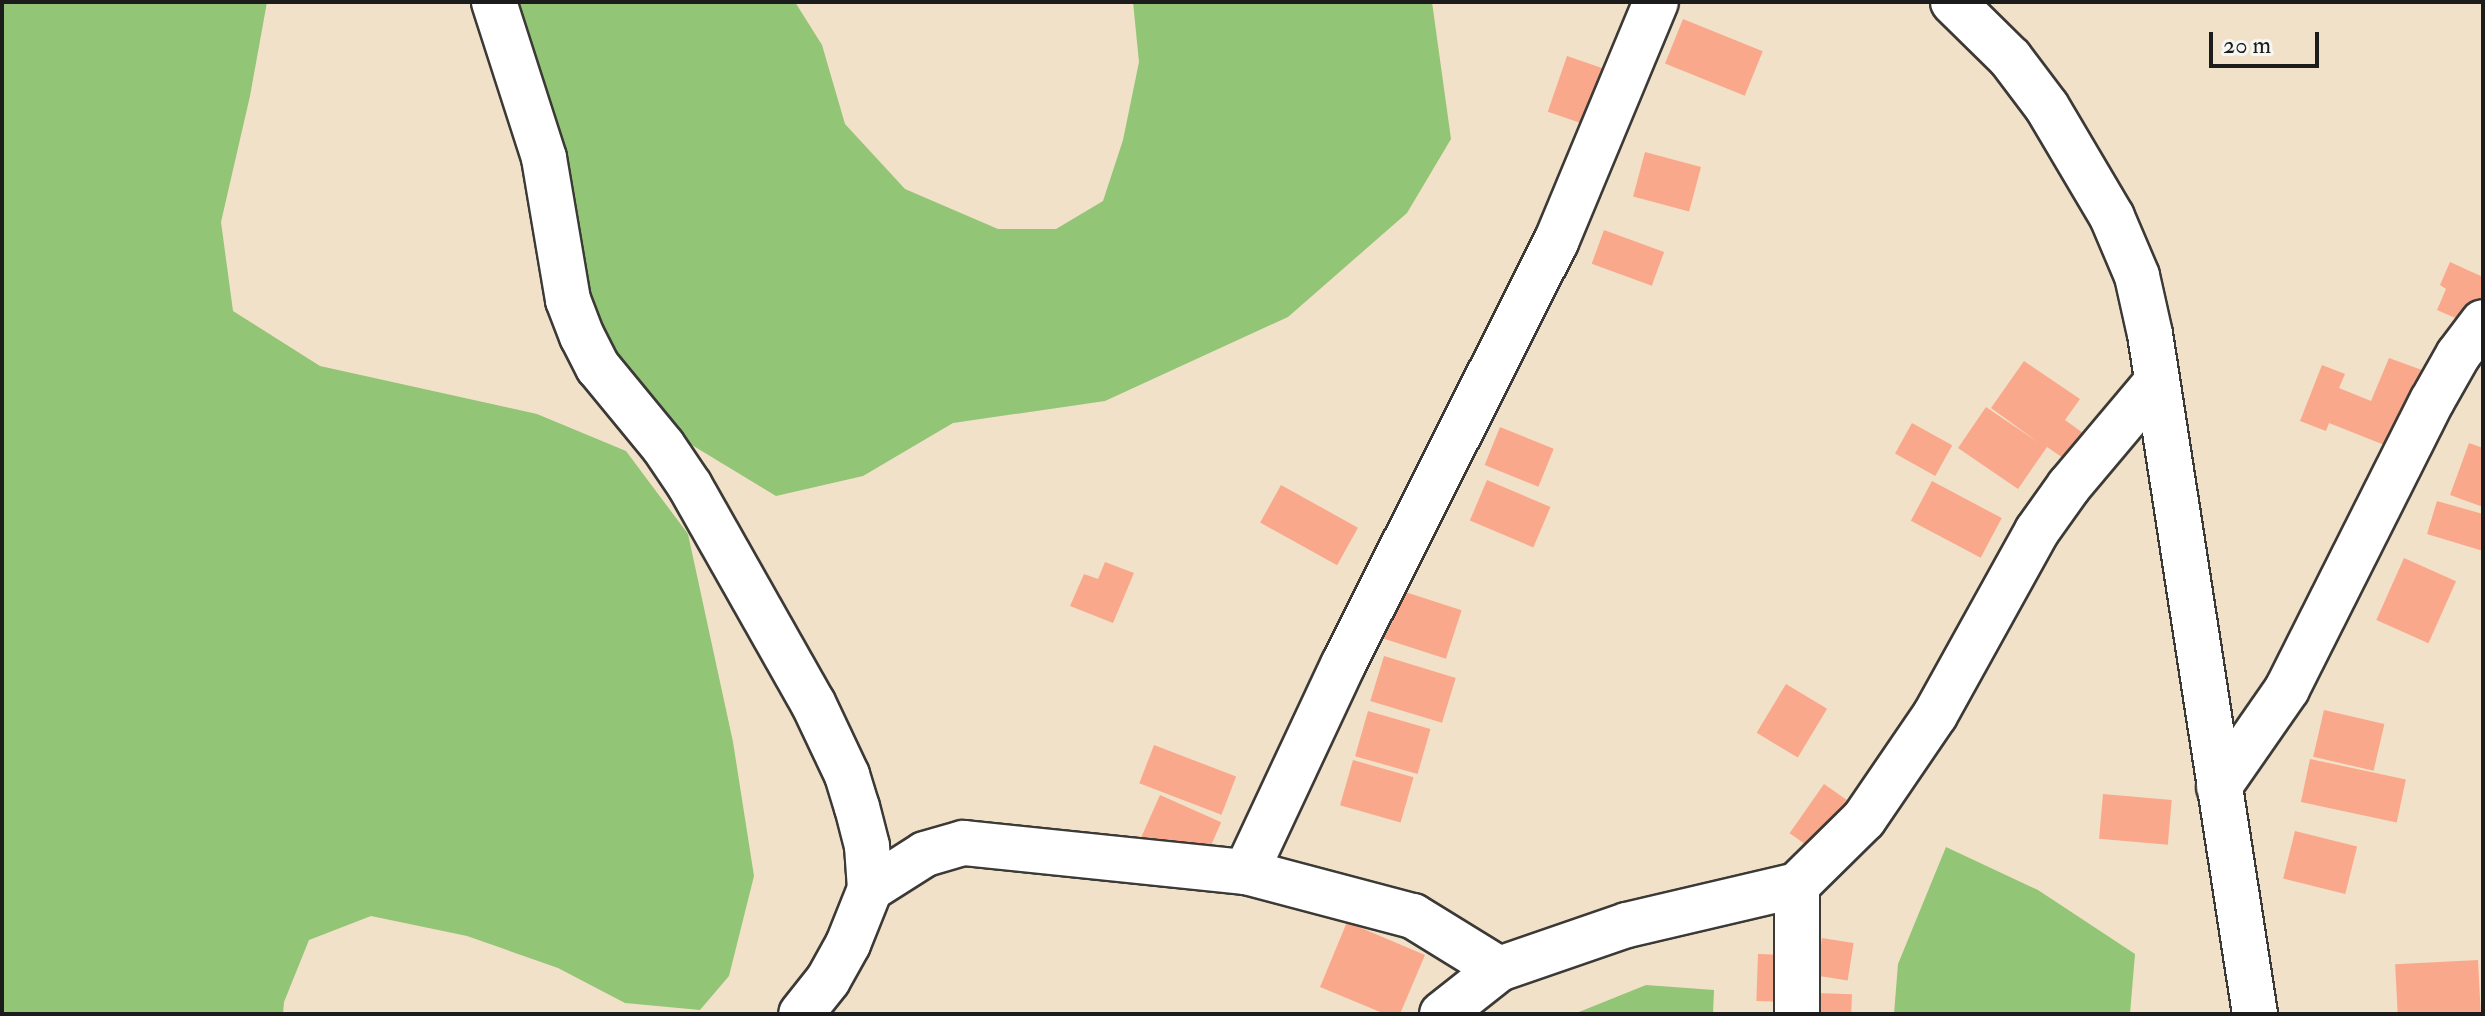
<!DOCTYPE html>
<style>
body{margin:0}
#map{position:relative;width:2485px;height:1016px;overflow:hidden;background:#f2e1c9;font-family:"IM FELL Double Pica",serif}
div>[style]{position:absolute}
.green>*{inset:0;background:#92c575}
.building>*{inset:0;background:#faa88b;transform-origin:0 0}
.roads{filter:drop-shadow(2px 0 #3c3a36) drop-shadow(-2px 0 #3c3a36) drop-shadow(0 2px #3c3a36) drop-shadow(0 -2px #3c3a36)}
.street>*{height:44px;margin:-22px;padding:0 22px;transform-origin:22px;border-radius:22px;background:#fff}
.secondary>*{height:44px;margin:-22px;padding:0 22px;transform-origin:22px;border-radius:22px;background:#fff}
span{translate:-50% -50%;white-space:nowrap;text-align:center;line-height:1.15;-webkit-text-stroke:6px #f6f6f2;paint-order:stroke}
.frame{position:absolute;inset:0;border:4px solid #1c1c1c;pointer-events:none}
.scale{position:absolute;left:2209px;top:32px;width:110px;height:36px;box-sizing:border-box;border:4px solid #1c1c1c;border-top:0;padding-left:10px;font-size:24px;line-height:28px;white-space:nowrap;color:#1c1c1c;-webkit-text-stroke:6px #f6f6f2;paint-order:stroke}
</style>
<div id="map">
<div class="green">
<div style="clip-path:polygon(2px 2px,267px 2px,250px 96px,221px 222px,233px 311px,320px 366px,537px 414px,626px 451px,688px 534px,733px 742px,754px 876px,729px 976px,700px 1010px,625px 1003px,558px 968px,467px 936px,371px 916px,309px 940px,284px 1002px,283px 1014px,2px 1014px)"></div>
<div style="clip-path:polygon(509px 2px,795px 2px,822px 45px,845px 124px,905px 189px,998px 229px,1056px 229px,1103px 201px,1123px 140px,1139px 62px,1133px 2px,1432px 2px,1451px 139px,1407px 213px,1288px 317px,1105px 401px,953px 423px,863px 476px,776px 496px,644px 416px,586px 310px)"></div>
<div style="clip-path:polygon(1946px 847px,2038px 890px,2135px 954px,2130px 1014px,1894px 1014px,1898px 964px)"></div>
<div style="clip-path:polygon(1646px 985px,1714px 990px,1713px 1014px,1574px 1014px)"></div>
</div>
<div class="building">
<div style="left:1683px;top:19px;width:86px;height:48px;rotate:22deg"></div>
<div style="left:1567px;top:56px;width:37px;height:59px;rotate:19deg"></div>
<div style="left:1645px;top:152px;width:58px;height:46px;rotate:15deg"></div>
<div style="left:1604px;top:230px;width:64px;height:36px;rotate:20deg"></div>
<div style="clip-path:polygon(2450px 262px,2483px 277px,2483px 311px,2476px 327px,2437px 310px,2446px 289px,2440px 285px)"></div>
<div style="clip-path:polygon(2389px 358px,2422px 370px,2392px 448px,2329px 423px,2326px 431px,2300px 421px,2322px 365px,2345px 374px,2339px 388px,2371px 401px)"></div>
<div style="clip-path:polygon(2024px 361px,2080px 399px,2065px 420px,2090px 438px,2072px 464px,2047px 447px,2018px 489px,1958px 448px,1986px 407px,2039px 443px,1991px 408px)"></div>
<div style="left:1912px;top:423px;width:46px;height:35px;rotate:29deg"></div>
<div style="left:1500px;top:427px;width:58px;height:41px;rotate:22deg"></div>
<div style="clip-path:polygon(2469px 443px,2483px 448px,2483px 507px,2450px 495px)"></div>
<div style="left:1487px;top:480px;width:69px;height:44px;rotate:23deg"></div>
<div style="left:1932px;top:481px;width:79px;height:45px;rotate:28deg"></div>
<div style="left:1281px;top:485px;width:88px;height:43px;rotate:29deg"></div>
<div style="clip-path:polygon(2437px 501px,2483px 514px,2483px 551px,2427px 534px)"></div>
<div style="left:2404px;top:558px;width:57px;height:68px;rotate:24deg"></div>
<div style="clip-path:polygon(1105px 562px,1134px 573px,1113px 623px,1070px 606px,1084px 574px,1098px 579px)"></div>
<div style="left:1396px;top:589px;width:69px;height:51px;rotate:18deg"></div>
<div style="left:1384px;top:656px;width:75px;height:47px;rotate:17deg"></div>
<div style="left:1786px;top:684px;width:48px;height:57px;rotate:31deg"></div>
<div style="left:2324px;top:710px;width:62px;height:48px;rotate:13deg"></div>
<div style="left:1368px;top:711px;width:65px;height:47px;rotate:16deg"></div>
<div style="left:1154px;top:745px;width:88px;height:41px;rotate:21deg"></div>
<div style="left:2310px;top:759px;width:98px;height:44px;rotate:12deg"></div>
<div style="left:1353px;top:760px;width:63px;height:47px;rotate:16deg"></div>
<div style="left:1824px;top:784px;width:28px;height:60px;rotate:35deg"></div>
<div style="left:2103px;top:794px;width:69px;height:45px;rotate:5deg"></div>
<div style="left:1160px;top:795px;width:67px;height:47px;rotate:24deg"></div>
<div style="left:2295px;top:831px;width:64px;height:49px;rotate:14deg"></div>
<div style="clip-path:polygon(1347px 922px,1425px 955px,1400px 1014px,1385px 1014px,1320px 987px)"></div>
<div style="left:1822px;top:938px;width:32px;height:38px;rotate:9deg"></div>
<div style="left:1758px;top:954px;width:28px;height:47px;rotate:2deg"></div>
<div style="left:2478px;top:960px;width:54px;height:83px;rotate:87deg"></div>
<div style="left:1817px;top:993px;width:35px;height:21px;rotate:2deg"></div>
</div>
<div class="roads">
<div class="street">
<div style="left:494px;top:2px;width:164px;rotate:72.2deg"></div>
<div style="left:544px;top:158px;width:144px;rotate:80.4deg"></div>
<div style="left:568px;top:300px;width:39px;rotate:69deg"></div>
<div style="left:582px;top:336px;width:35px;rotate:63deg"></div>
<div style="left:598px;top:367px;width:102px;rotate:50.6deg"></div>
<div style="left:663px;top:446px;width:48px;rotate:56deg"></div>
<div style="left:690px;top:486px;width:249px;rotate:60.5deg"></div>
<div style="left:813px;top:703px;width:80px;rotate:64.7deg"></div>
<div style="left:847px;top:775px;width:34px;rotate:73deg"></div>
<div style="left:857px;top:807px;width:40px;rotate:75.6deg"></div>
<div style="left:867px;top:846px;width:43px;rotate:86deg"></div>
<div style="left:870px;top:889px;width:59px;rotate:111.8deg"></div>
<div style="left:848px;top:944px;width:41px;rotate:119.1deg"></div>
<div style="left:828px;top:980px;width:43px;rotate:128.5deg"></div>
<div style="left:2219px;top:787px;width:119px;rotate:-55.2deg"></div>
<div style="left:2287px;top:689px;width:322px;rotate:-63.3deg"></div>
<div style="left:2432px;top:401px;width:53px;rotate:-60.5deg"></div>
<div style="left:2458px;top:355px;width:41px;rotate:-52.9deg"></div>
<div style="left:1246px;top:872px;width:229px;rotate:-64.9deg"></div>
<div style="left:1343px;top:665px;width:474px;rotate:-63.3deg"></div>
<div style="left:1556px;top:242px;width:260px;rotate:-67.4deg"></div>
<div style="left:870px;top:889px;width:65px;rotate:-32.5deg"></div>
<div style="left:925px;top:854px;width:40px;rotate:-16deg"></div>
<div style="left:963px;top:843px;width:284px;rotate:5.9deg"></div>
<div style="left:1246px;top:872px;width:173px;rotate:14.8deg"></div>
<div style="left:1413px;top:916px;width:101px;rotate:31.6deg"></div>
<div style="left:1442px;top:1014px;width:73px;rotate:-38.3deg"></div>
<div style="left:1499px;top:969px;width:135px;rotate:-19deg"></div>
<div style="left:1627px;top:925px;width:175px;rotate:-13.2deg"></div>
<div style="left:1797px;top:885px;width:94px;rotate:-44.6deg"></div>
<div style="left:1864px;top:819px;width:126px;rotate:-55.7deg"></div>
<div style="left:1935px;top:715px;width:210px;rotate:-61deg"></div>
<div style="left:2037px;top:531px;width:55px;rotate:-54.6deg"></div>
<div style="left:2069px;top:486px;width:133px;rotate:-49.9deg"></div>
<div style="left:1797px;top:1014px;width:129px;rotate:-90deg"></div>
</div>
<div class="secondary">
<div style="left:1953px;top:2px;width:80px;rotate:44.5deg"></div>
<div style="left:2010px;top:58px;width:61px;rotate:52.9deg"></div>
<div style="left:2047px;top:107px;width:128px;rotate:59.4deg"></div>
<div style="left:2112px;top:217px;width:64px;rotate:67deg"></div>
<div style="left:2137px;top:276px;width:59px;rotate:77.4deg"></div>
<div style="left:2150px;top:334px;width:688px;rotate:81.22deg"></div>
</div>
</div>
<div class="frame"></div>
<div class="scale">20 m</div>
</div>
